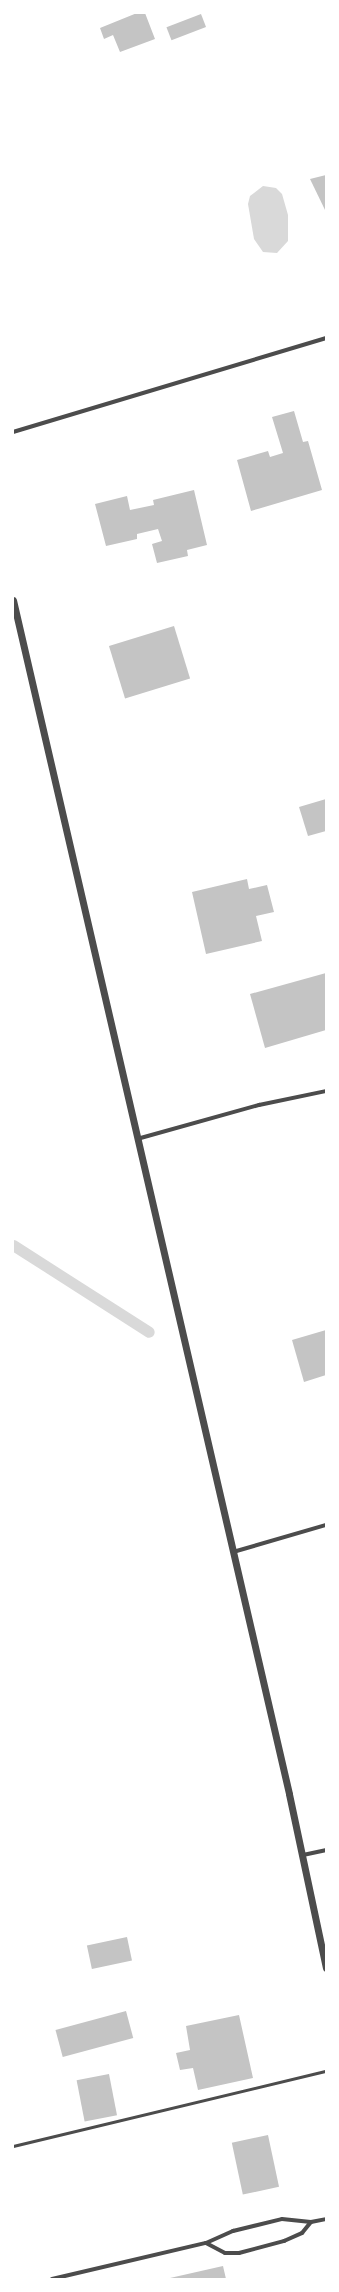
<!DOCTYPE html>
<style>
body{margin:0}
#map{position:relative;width:339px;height:2292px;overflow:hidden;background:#fff;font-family:Overpass,sans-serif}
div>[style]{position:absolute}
.water>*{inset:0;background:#d9d9d9}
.stream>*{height:11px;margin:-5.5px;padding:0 5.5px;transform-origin:5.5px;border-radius:5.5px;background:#d9d9d9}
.building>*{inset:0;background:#c4c4c4;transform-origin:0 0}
.service>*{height:3px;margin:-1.5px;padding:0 1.5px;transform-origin:1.5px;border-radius:1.5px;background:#4c4c4c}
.minor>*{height:4px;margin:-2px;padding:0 2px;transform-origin:2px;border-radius:2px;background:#4c4c4c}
.tertiary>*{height:7px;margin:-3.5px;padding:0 3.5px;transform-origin:3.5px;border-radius:3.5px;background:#4c4c4c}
span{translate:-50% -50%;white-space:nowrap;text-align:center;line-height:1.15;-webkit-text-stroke:3.5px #fff;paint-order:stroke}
.frame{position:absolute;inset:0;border:14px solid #fff;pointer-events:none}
</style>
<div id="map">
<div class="water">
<div style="clip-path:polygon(263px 186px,276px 188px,282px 194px,288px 215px,288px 241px,277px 253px,263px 252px,254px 239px,248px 204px,250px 196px)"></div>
</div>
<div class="stream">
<div style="left:13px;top:1245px;width:161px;rotate:32.6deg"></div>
</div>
<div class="building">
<div style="clip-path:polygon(137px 13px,145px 13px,155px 39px,120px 52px,113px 35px,104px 39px,100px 28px)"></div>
<div style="left:201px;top:14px;width:14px;height:37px;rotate:69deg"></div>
<div style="clip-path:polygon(326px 175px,326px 212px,310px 179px)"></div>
<div style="clip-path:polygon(294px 411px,303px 442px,308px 441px,322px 490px,251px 511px,237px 460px,268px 451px,270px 457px,283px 453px,272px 417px)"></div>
<div style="clip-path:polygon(194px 490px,207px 545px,187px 550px,188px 556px,157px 563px,152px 544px,162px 541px,158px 529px,137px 534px,137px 539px,106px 546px,95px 504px,127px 496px,130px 510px,154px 505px,153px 500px)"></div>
<div style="left:174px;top:626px;width:55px;height:68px;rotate:73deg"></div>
<div style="clip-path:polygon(326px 799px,326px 831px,308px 836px,299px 807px)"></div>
<div style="clip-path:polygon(247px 879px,249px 889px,267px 885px,274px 912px,256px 916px,262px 941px,206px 954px,192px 892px)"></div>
<div style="clip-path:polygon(326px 973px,326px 1030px,265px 1048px,250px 994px)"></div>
<div style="clip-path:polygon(326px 1330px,326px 1375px,304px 1382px,292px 1340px)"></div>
<div style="left:127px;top:1937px;width:24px;height:41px;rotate:78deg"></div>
<div style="left:126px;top:2011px;width:28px;height:73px;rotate:75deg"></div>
<div style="clip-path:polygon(239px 2015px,253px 2078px,198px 2090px,193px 2068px,180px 2070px,176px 2053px,190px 2050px,186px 2026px)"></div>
<div style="left:109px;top:2074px;width:42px;height:33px;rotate:79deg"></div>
<div style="left:268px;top:2135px;width:53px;height:37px;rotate:78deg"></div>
<div style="clip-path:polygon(223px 2266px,226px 2279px,170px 2279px,170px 2278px)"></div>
</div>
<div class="service">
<div style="left:13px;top:2146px;width:322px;rotate:-13.5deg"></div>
</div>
<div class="minor">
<div style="left:13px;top:432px;width:327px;rotate:-16.7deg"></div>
<div style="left:137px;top:1139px;width:127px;rotate:-15.6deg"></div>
<div style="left:259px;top:1105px;width:68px;rotate:-11.8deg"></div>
<div style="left:233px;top:1552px;width:97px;rotate:-16.2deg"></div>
<div style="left:303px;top:1855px;width:24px;rotate:-12deg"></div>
<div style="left:206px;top:2243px;width:30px;rotate:-24deg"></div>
<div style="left:233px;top:2231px;width:50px;rotate:-13.8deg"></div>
<div style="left:282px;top:2219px;width:29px;rotate:6deg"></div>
<div style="left:52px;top:2279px;width:158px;rotate:-13.2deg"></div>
<div style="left:206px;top:2243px;width:21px;rotate:28deg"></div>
<div style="left:225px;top:2253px;width:14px"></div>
<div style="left:239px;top:2253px;width:47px;rotate:-14.9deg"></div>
<div style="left:284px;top:2241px;width:20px;rotate:-24deg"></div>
<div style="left:302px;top:2233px;width:14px;rotate:-51deg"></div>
<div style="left:311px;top:2222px;width:15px;rotate:-11deg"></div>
</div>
<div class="tertiary">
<div style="left:13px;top:600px;width:1225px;rotate:76.98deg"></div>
<div style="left:289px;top:1794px;width:178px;rotate:78deg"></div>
</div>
<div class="frame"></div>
</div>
